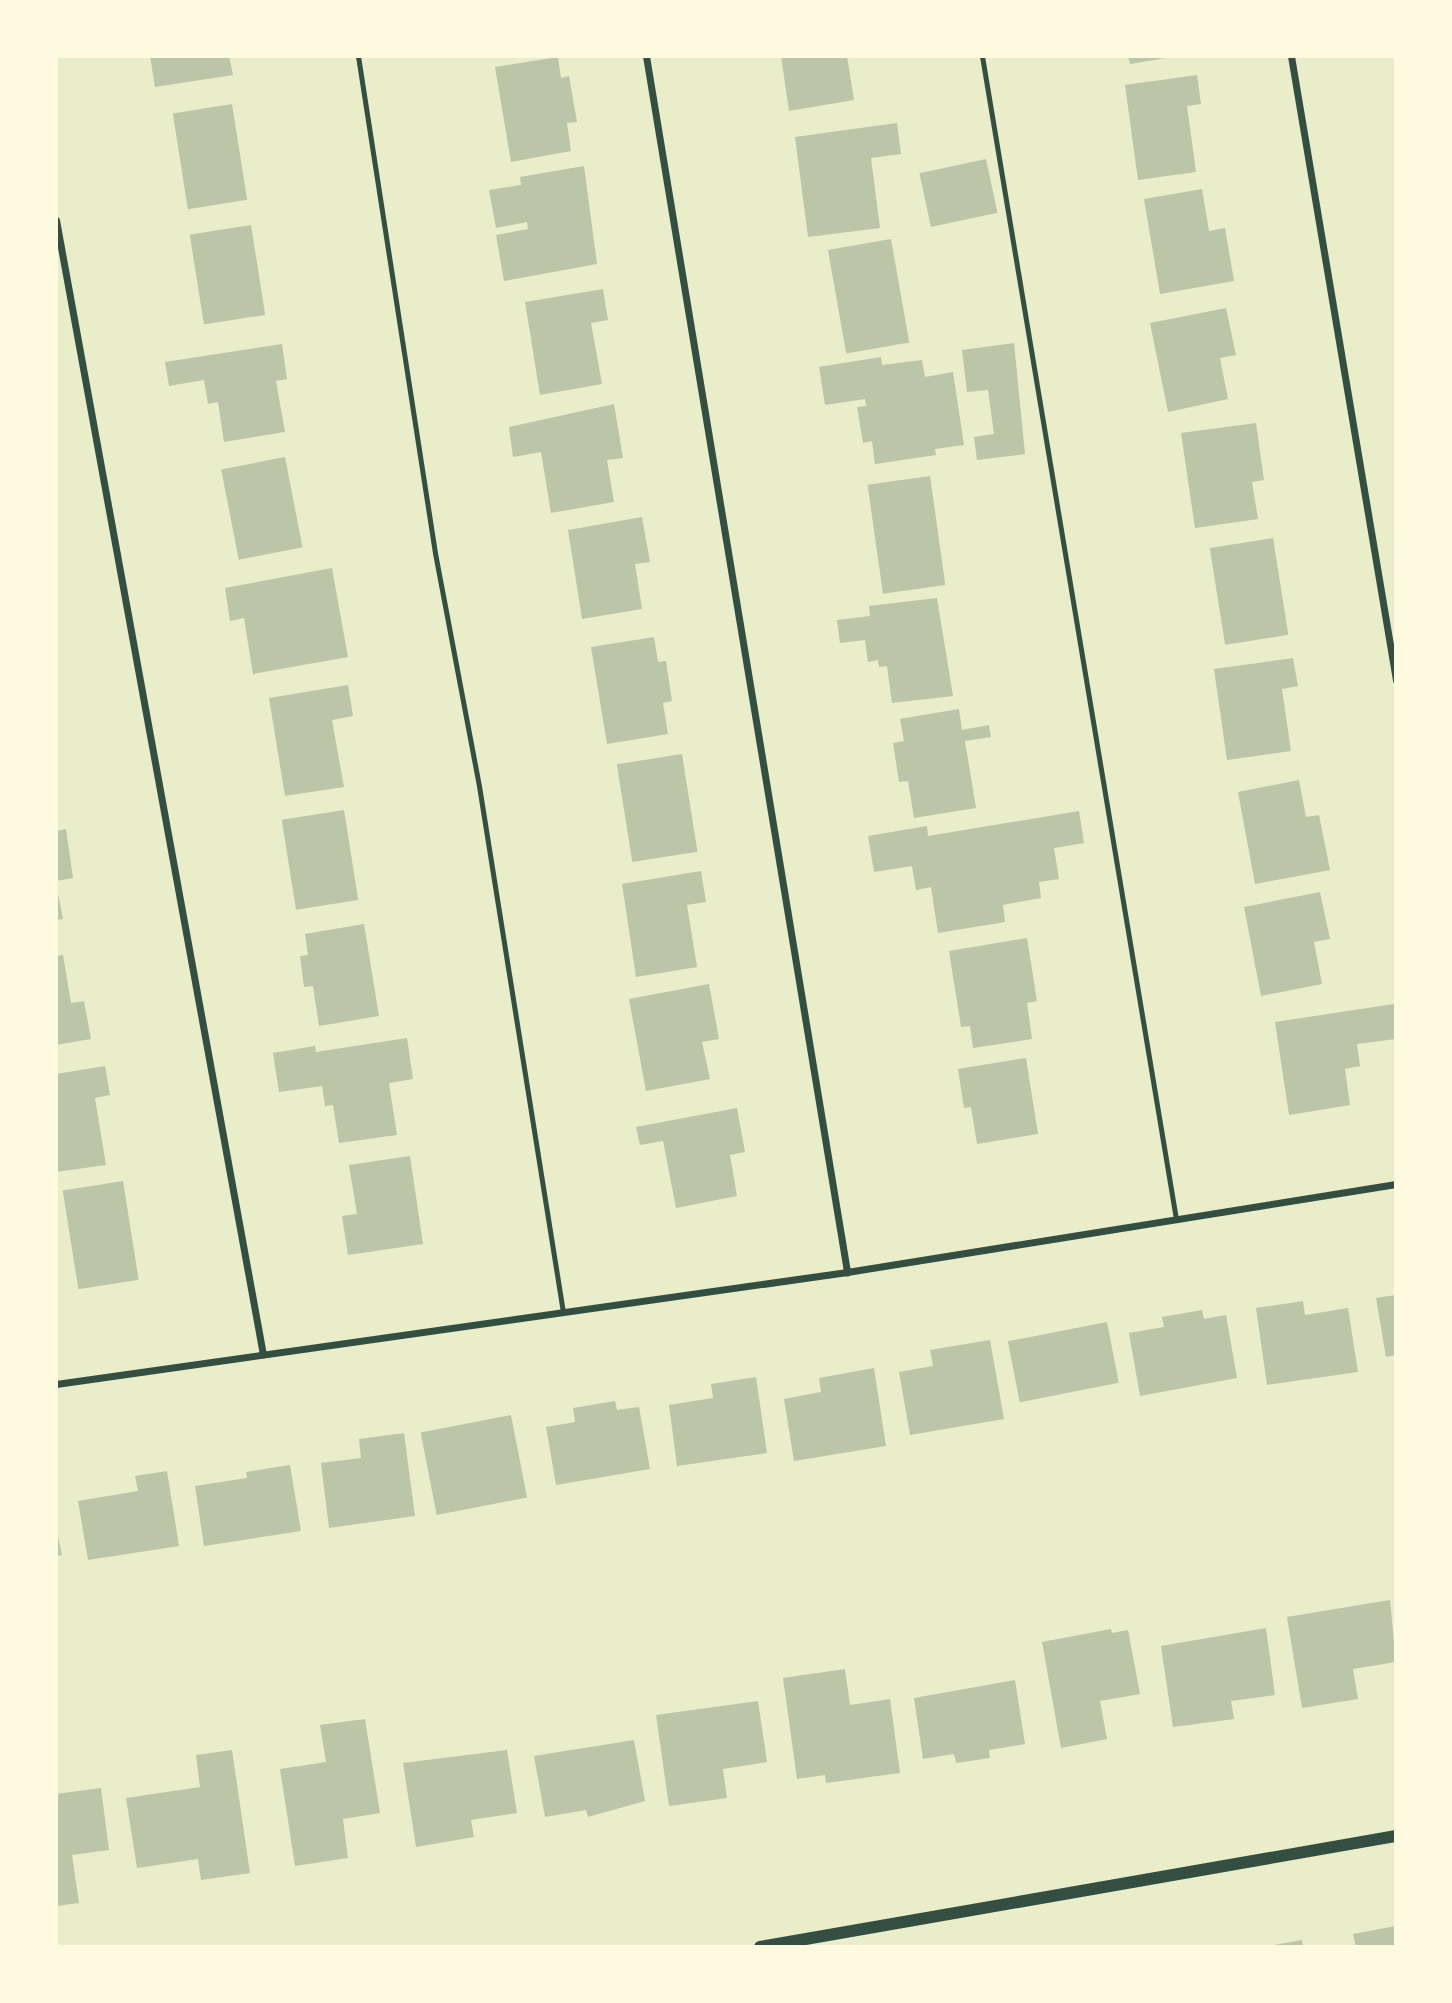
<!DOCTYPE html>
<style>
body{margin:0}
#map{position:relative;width:1452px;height:2003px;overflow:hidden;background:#e9edc9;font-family:"Noto Sans",sans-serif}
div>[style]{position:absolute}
.building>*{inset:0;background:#bcc5a7;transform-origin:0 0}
.service>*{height:5px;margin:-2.5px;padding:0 2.5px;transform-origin:2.5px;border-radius:2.5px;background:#344e41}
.minor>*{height:7px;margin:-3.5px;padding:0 3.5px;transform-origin:3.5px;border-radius:3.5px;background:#344e41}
.tertiary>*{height:12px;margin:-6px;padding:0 6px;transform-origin:6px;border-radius:6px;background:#344e41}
span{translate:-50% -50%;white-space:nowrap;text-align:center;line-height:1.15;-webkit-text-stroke:6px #fefae0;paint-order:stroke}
.frame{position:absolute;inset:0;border:58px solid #fefae0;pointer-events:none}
</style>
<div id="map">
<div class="building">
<div style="clip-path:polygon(150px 56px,229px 56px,233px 75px,155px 87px)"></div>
<div style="clip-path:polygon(781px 56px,847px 56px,854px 100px,789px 111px)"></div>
<div style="clip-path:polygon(1128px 56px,1172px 56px,1172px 57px,1130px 64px)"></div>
<div style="clip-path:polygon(558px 57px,561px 78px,569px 76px,577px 122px,567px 123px,571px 151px,511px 162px,495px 67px)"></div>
<div style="clip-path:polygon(1197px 75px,1201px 104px,1187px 106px,1196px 172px,1138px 180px,1125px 85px)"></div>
<div style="left:232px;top:104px;width:97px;height:60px;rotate:81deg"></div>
<div style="clip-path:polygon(897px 123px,901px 154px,871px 158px,880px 228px,808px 237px,795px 137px)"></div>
<div style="left:986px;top:159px;width:55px;height:68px;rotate:78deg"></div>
<div style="clip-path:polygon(584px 166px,597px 264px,504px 281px,496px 235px,528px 229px,527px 222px,496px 228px,489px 190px,521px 185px,520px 177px)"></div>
<div style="clip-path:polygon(1202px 189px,1209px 231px,1225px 228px,1234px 281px,1160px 294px,1144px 199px)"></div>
<div style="left:251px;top:225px;width:91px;height:62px;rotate:81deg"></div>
<div style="left:891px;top:239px;width:105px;height:64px;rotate:80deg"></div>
<div style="clip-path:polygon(603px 289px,608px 320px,591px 323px,602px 384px,540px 395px,525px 302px)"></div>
<div style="clip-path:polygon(1226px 308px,1236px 355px,1220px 358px,1228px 399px,1168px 412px,1150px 323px)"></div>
<div style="clip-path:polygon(1014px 343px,1025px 454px,977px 460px,974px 437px,994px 434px,988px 390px,967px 392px,962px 350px)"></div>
<div style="clip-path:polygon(282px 344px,287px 379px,276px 381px,285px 432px,224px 442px,218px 402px,208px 404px,204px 380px,169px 386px,165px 362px)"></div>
<div style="clip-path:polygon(881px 357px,882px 365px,922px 360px,925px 377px,953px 372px,964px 445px,935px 449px,936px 455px,875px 464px,872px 441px,863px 443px,857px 407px,866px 406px,865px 399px,825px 405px,819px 367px)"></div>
<div style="clip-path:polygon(614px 404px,623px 458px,607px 460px,614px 502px,551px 513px,541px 452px,513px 457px,509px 427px)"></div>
<div style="clip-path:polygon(1256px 423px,1264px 480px,1252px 482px,1258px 519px,1195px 528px,1181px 433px)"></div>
<div style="left:285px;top:457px;width:92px;height:65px;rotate:79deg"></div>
<div style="left:930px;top:476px;width:110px;height:63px;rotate:82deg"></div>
<div style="clip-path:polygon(642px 517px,650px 562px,635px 564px,642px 609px,582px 619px,568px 530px)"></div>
<div style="left:1273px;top:538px;width:98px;height:64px;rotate:81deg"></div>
<div style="clip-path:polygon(332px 568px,348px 657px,253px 674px,244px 618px,230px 621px,225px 588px)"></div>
<div style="clip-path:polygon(937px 598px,953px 696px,892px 703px,887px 666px,879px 667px,878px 660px,868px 662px,865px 640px,840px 643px,837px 620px,870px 616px,869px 606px)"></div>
<div style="clip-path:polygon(654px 637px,658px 662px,666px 661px,672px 701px,663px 703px,668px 734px,607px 744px,591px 647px)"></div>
<div style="clip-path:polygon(1293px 658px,1298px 686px,1282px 689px,1291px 751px,1227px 760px,1214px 669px)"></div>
<div style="clip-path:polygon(348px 685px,353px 716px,332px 720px,344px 787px,285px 796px,269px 698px)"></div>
<div style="clip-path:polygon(959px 709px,962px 730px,989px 725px,991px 737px,965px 741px,976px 808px,914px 818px,908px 781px,899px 782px,893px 743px,904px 741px,900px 719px)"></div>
<div style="left:682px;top:754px;width:99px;height:66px;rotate:81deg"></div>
<div style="clip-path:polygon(1299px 780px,1306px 817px,1319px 815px,1330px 870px,1255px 884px,1238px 792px)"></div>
<div style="left:344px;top:810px;width:91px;height:63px;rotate:81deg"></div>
<div style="clip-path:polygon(1079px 811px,1084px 843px,1054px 848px,1059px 879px,1039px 882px,1041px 898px,1003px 905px,1005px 922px,938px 933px,931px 887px,916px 890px,912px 866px,874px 872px,868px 836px,927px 826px,928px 836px)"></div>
<div style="clip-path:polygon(66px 829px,73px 878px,56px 881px,56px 831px)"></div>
<div style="clip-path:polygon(701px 871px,706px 902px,687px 905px,697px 967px,636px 977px,622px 884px)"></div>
<div style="clip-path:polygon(56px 883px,63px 919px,56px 920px)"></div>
<div style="clip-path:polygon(1320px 892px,1330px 939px,1314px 942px,1322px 984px,1261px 996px,1244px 907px)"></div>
<div style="clip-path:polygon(364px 924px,379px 1016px,319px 1026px,313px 986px,304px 987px,300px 956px,308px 955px,305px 934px)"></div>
<div style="clip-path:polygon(1027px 938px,1037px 1001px,1027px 1003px,1032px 1039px,973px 1048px,970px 1026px,961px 1027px,949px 951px)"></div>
<div style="clip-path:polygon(63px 955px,71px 1003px,84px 1001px,91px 1039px,56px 1045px,56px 956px)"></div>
<div style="clip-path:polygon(709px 984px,719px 1039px,702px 1042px,710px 1079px,646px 1091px,629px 999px)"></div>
<div style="clip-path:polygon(1394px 1004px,1396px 1039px,1357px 1044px,1360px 1066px,1345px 1069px,1350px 1105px,1289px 1115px,1275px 1022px)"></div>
<div style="clip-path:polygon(407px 1038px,413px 1079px,389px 1083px,397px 1135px,339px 1143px,333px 1105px,325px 1106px,322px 1086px,279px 1092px,273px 1053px,315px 1046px,316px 1052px)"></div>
<div style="clip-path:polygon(1026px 1058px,1038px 1134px,977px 1144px,971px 1107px,964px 1108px,958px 1069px)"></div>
<div style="clip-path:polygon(105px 1066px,110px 1095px,95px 1098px,106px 1165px,56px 1172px,56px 1074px)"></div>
<div style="clip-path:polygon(737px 1108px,745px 1152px,730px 1155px,737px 1196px,676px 1208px,663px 1141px,640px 1145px,636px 1127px)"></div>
<div style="clip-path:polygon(410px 1156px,423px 1244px,348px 1255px,342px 1216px,357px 1214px,349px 1165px)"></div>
<div style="left:123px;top:1181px;width:100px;height:61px;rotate:81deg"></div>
<div style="clip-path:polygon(1396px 1295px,1396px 1355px,1386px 1357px,1376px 1298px)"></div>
<div style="clip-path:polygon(1303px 1301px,1305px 1315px,1348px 1308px,1358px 1372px,1267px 1385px,1256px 1308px)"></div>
<div style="clip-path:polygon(1202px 1310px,1204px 1319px,1226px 1315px,1237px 1378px,1140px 1396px,1129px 1333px,1164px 1327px,1162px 1317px)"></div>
<div style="left:1107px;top:1322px;width:62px;height:101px;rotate:79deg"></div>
<div style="clip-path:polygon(990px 1340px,1004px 1419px,910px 1435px,899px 1372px,933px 1366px,930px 1350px)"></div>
<div style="clip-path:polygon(874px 1368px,886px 1446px,794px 1461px,784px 1399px,821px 1392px,819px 1378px)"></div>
<div style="clip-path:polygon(756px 1377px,767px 1453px,677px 1466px,669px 1405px,713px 1398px,711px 1384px)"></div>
<div style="clip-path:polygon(615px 1401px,617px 1410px,639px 1407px,650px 1469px,556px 1485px,546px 1427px,575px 1422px,573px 1408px)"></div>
<div style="left:511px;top:1415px;width:84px;height:92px;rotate:79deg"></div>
<div style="clip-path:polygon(404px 1433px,415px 1516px,329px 1528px,321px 1463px,361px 1458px,359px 1439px)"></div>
<div style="clip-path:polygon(290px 1465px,301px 1531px,204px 1546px,195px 1486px,247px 1478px,246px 1472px)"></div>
<div style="clip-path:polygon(167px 1471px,179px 1546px,88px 1560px,78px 1501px,138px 1491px,135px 1476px)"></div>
<div style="clip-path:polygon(56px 1528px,62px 1555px,56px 1556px)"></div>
<div style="clip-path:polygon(1390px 1600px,1396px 1662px,1353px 1669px,1358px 1699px,1302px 1708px,1287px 1617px)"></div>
<div style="clip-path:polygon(1266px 1628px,1275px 1695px,1231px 1701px,1234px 1719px,1173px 1727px,1161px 1646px)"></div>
<div style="clip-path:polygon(1111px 1629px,1112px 1633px,1128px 1630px,1140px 1694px,1100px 1701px,1107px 1739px,1061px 1748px,1042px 1642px)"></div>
<div style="clip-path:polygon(845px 1669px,850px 1705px,890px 1699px,900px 1773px,826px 1783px,825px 1775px,797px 1779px,783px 1678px)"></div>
<div style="clip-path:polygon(1015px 1680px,1025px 1744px,989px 1750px,990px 1758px,956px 1763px,954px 1754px,923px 1759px,914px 1698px)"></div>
<div style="clip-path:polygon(758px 1701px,767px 1762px,723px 1769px,727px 1798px,669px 1806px,656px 1715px)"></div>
<div style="clip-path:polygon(365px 1719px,380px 1813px,343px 1819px,348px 1858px,295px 1866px,280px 1769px,326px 1762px,320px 1725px)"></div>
<div style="clip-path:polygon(634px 1740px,645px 1801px,588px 1817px,586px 1810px,545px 1817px,534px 1756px)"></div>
<div style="clip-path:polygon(232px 1750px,250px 1873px,201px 1880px,198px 1859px,137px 1868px,126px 1798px,200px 1787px,196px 1755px)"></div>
<div style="clip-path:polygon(507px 1750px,517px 1813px,471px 1820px,474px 1837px,416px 1847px,403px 1763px)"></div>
<div style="clip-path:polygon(101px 1788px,109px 1850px,72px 1855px,79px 1903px,56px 1906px,56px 1794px)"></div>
<div style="clip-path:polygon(1396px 1926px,1396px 1947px,1356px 1947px,1353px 1934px)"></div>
<div style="clip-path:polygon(1302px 1940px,1303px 1947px,1268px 1947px,1268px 1946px)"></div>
</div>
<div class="service">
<div style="left:358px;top:56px;width:503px;rotate:81.19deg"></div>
<div style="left:435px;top:553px;width:237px;rotate:79.3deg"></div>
<div style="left:479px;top:786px;width:533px;rotate:80.93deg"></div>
<div style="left:982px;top:56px;width:1179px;rotate:80.53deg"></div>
</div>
<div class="minor">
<div style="left:646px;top:56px;width:1233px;rotate:80.61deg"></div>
<div style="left:1291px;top:56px;width:633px;rotate:80.45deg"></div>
<div style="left:56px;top:220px;width:1153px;rotate:79.66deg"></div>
<div style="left:56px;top:1384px;width:799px;rotate:-8.06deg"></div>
<div style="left:847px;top:1272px;width:556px;rotate:-9.11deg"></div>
</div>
<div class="tertiary">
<div style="left:760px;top:1947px;width:646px;rotate:-9.9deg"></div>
</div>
<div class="frame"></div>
</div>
